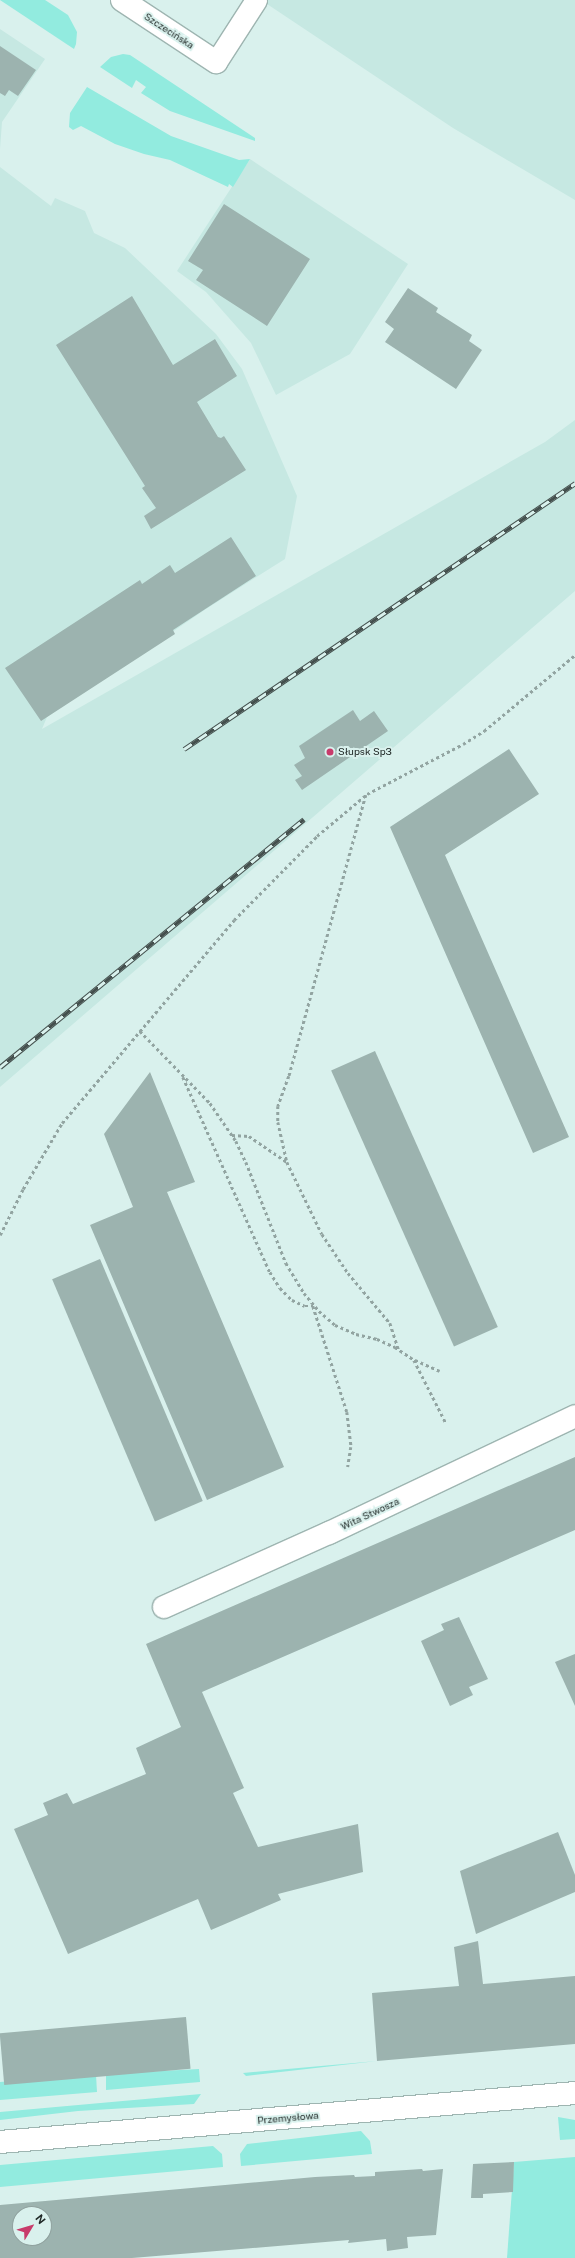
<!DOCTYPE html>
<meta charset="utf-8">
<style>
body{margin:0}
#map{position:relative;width:575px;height:2258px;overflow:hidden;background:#d9f1ed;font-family:"Public Sans",sans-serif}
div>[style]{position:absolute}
.built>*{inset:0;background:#c6e8e2}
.green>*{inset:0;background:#92ebdf}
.building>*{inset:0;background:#9cb3af;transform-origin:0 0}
.path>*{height:2.5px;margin-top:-1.25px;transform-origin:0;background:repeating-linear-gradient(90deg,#92a4a1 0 3px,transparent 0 6px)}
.roads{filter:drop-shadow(1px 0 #9eb5b1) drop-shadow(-1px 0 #9eb5b1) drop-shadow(0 1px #9eb5b1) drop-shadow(0 -1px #9eb5b1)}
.service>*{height:21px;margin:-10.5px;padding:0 10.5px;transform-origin:10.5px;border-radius:10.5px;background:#fff}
.minor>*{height:22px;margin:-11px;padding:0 11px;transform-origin:11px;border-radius:11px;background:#fff}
.tertiary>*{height:22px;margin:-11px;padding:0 11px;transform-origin:11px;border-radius:11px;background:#fff}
.rail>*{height:4.5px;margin-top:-2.25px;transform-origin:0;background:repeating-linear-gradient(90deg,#d9f1ed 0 9px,#444f4d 0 18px);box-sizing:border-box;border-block:1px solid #444f4d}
.dots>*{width:11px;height:11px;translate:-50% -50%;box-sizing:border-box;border:2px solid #d9f1ed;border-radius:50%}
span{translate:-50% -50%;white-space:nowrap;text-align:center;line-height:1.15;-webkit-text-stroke:4px #d9f1ed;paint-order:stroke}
.street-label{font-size:10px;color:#202927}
.poi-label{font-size:10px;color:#202927}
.left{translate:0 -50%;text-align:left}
.north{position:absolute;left:12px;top:2206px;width:40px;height:40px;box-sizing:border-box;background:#d9f1ed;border:1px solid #8fa19e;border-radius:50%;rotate:52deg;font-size:11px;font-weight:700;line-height:16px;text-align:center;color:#202927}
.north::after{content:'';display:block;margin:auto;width:14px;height:18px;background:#c83b6b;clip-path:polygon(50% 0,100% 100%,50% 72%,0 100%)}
</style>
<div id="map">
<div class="built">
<div style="clip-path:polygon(261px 0,575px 0,575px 200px,453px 128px)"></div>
<div style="clip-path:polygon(0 29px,45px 59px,2px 122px,0 149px)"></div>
<div style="clip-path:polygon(250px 159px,408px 264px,350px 354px,276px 395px,251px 343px,206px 292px,177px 271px)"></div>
<div style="clip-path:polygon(0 167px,51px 206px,55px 198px,85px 211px,94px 233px,125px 248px,216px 334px,242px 369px,297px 496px,285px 559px,206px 609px,47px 717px,42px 729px,545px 442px,575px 420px,575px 591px,0 1087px)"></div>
</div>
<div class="green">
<div style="clip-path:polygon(0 0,45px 0,68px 15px,77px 32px,76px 44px,74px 49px)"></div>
<div style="clip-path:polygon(123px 54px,130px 55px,255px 138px,255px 141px,170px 111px,141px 93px,146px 87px,136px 80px,132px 88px,100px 67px,111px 57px)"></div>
<div style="clip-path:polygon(87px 87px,171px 136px,239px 160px,250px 159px,233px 187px,229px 184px,228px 187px,170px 160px,144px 154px,115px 144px,81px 126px,73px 130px,69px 127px,70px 113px)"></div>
<div style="clip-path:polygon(377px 2061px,246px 2076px,243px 2073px)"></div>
<div style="clip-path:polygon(199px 2069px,200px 2082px,106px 2090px,106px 2074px)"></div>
<div style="clip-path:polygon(85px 2075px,96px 2075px,97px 2092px,0 2100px,0 2082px)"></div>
<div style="clip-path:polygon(201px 2094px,194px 2104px,78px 2111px,0 2120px,0 2112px)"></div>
<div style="clip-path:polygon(558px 2117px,575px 2120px,575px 2139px,560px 2140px)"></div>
<div style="clip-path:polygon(361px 2131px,370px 2141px,372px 2154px,241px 2166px,240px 2154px,247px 2144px)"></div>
<div style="clip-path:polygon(213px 2146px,222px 2154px,223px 2167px,0 2187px,0 2165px)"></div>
<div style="clip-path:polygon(575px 2157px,575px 2258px,507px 2258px,514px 2162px)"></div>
</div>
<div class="building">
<div style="clip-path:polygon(0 46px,36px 70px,18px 96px,9px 90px,5px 96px,0 93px)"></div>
<div style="clip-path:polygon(224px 204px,310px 259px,267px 326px,196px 280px,203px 270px,188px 261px)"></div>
<div style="clip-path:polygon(408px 288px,438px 308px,436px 312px,472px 335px,469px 341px,482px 350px,456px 389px,385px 342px,394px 329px,385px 322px)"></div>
<div style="clip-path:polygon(132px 296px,173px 365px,215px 339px,237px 376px,197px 402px,218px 437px,221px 438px,224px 436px,246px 470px,151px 529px,144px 516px,156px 508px,142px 488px,145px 486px,56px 345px)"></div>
<div style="clip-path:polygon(231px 537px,256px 576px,173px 630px,175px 634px,41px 721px,5px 668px,140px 580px,142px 584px,170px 565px,175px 573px)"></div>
<div style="clip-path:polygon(353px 710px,360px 721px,374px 711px,388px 731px,302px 790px,295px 780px,302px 776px,294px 765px,305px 758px,299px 746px)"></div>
<div style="clip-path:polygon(509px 749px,539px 794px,445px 855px,569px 1137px,533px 1153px,390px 827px)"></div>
<div style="left:375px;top:1051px;width:302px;height:48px;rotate:66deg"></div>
<div style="clip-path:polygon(150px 1072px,195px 1182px,167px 1192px,284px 1467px,207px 1500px,90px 1225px,133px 1207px,104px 1134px)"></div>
<div style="left:100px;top:1259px;width:263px;height:52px;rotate:67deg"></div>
<div style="clip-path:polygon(575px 1457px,575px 1530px,202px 1692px,244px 1788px,233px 1793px,258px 1847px,358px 1824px,363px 1872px,278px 1894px,281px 1900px,211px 1930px,198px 1899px,68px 1954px,14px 1829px,48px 1815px,43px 1803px,67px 1793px,73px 1804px,146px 1774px,136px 1748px,181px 1727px,146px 1644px)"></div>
<div style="clip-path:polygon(459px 1617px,488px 1679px,469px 1687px,473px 1695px,450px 1706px,421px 1641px,444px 1630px,441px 1624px)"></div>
<div style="clip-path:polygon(575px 1654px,575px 1706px,555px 1662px)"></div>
<div style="clip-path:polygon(558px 1832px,575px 1875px,575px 1892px,476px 1934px,460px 1871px)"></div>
<div style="clip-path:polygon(478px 1941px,483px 1984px,575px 1976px,575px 2044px,377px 2061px,372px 1993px,459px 1986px,454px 1947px)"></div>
<div style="left:186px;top:2017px;width:52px;height:187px;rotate:85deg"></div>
<div style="clip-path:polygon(514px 2162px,513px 2192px,483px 2194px,483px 2198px,471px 2198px,473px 2164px)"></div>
<div style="clip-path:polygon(evenodd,422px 2169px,423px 2171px,443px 2169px,436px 2235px,407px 2237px,408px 2248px,387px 2251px,386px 2239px,348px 2243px,349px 2240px,132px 2258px,0 2258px,0 2205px,315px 2177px,354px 2175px,355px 2177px,375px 2176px,375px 2172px,422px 2169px,20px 2214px,44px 2214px,44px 2238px,20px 2238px,20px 2214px)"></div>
</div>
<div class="path">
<div style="left:366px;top:795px;width:291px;rotate:105.3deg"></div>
<div style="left:289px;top:1076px;width:32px;rotate:110deg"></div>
<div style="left:278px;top:1106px;width:16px;rotate:90deg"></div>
<div style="left:278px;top:1122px;width:41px;rotate:77.3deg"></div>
<div style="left:287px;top:1162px;width:80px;rotate:64.1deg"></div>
<div style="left:322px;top:1234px;width:47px;rotate:56.3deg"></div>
<div style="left:348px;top:1273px;width:65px;rotate:50deg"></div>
<div style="left:390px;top:1323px;width:28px;rotate:72deg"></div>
<div style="left:140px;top:1031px;width:100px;rotate:45.8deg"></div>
<div style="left:210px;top:1103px;width:46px;rotate:55.6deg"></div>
<div style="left:236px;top:1141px;width:23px;rotate:65deg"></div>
<div style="left:246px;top:1162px;width:109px;rotate:68.4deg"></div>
<div style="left:286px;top:1263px;width:35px;rotate:59deg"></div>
<div style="left:304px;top:1293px;width:23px;rotate:50deg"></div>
<div style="left:319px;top:1311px;width:21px;rotate:41deg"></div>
<div style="left:335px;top:1325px;width:23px;rotate:23deg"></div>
<div style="left:356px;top:1334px;width:22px;rotate:13deg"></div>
<div style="left:377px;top:1339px;width:20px;rotate:24deg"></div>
<div style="left:395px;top:1347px;width:23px;rotate:34deg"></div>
<div style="left:414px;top:1360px;width:71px;rotate:63.1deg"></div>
<div style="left:183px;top:1077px;width:214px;rotate:66deg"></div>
<div style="left:270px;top:1272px;width:19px;rotate:58deg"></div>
<div style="left:280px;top:1288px;width:17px;rotate:45deg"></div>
<div style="left:292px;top:1300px;width:14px;rotate:25deg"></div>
<div style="left:305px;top:1306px;width:8px"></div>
<div style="left:313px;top:1306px;width:111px;rotate:72.2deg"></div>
<div style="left:347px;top:1412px;width:35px;rotate:83deg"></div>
<div style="left:351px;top:1447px;width:20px;rotate:99deg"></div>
<div style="left:232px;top:1135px;width:17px;rotate:3deg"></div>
<div style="left:249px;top:1136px;width:46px;rotate:34.4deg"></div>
<div style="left:0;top:1235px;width:51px;rotate:-63.4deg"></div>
<div style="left:23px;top:1189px;width:77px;rotate:-59.4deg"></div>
<div style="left:62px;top:1123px;width:266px;rotate:-49.7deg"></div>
<div style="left:234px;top:920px;width:118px;rotate:-45.3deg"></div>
<div style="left:317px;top:836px;width:65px;rotate:-40deg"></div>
<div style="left:367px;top:794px;width:108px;rotate:-27.5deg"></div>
<div style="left:463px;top:744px;width:25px;rotate:-32deg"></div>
<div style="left:484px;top:731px;width:119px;rotate:-39.9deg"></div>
<div style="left:415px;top:1360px;width:27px;rotate:24deg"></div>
</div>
<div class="roads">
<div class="service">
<div style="left:216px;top:62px;width:74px;rotate:-57.2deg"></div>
</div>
<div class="minor">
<div style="left:164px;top:1607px;width:181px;rotate:-24.2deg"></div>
<div style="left:329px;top:1533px;width:272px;rotate:-25.4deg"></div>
</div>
<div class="tertiary">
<div style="left:122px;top:0;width:113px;rotate:33.4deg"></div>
<div style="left:0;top:2142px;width:577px;rotate:-4.87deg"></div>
</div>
</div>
<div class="rail">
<div style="left:184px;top:749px;width:473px;rotate:-34.2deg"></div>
<div style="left:0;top:1067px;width:392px;rotate:-39.2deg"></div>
</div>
<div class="dots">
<div style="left:330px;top:752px;background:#c83b6b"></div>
</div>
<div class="street-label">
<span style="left:169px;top:31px;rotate:33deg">Szczecińska</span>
<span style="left:370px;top:1514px;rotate:-25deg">Wita Stwosza</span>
<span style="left:288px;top:2118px;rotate:-5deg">Przemysłowa</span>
</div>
<div class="poi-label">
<span class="left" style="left:338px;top:752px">Słupsk Sp3</span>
</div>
<div class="north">N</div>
</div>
